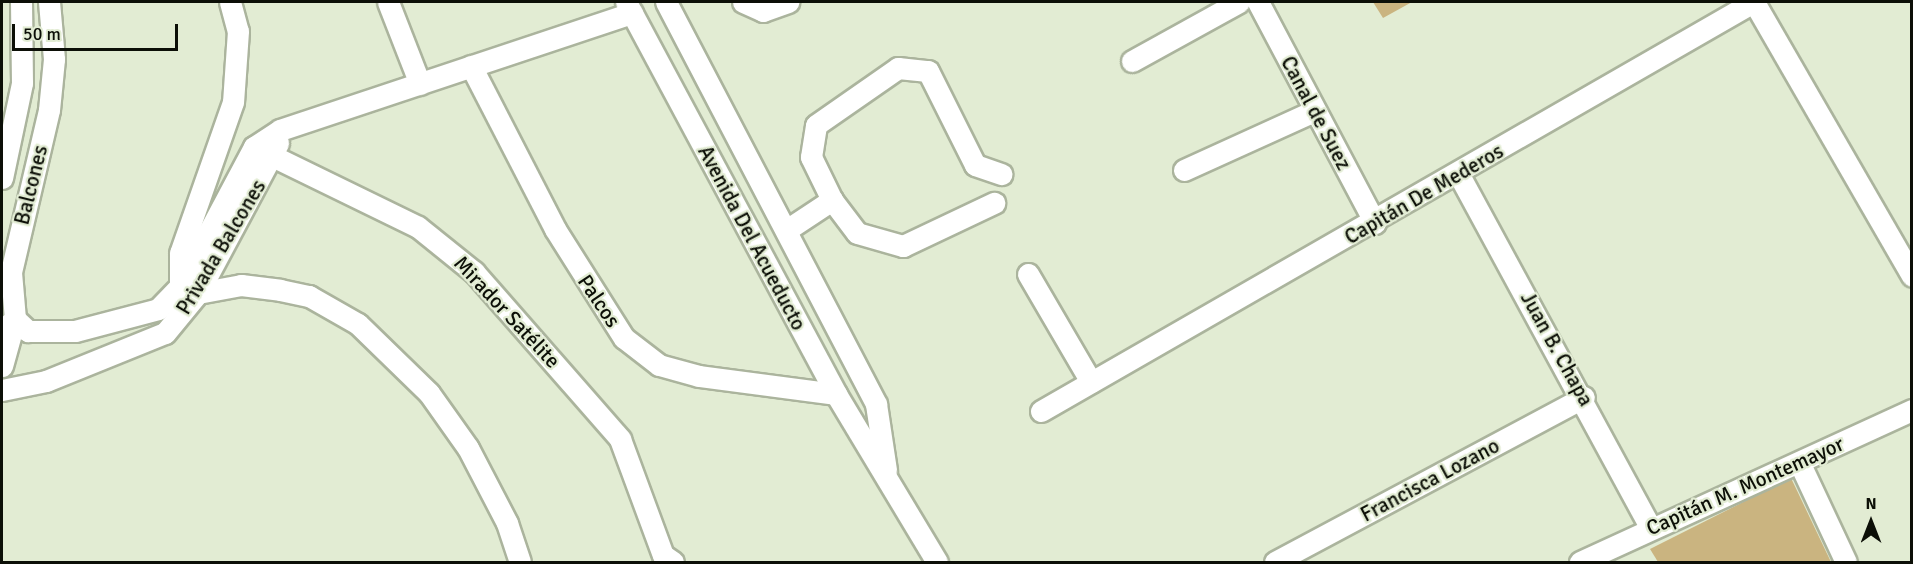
<!DOCTYPE html>
<meta charset="utf-8">
<style>
body{margin:0}
#map{position:relative;width:1913px;height:564px;overflow:hidden;background:#e2ecd3;font-family:Signika,sans-serif}
div>[style]{position:absolute}
.green>*{inset:0;background:#cab480}
.roads{filter:drop-shadow(2px 0 #abb49d) drop-shadow(-2px 0 #abb49d) drop-shadow(0 2px #abb49d) drop-shadow(0 -2px #abb49d)}
.minor>*{height:21px;margin:-10.5px;padding:0 10.5px;transform-origin:10.5px;border-radius:10.5px;background:#fff}
span{translate:-50% -50%;white-space:nowrap;text-align:center;line-height:1.15;-webkit-text-stroke:4.5px #e2ecd3;paint-order:stroke}
.street-label{font-size:21px;color:#0c0f07}
.frame{position:absolute;inset:0;border:3px solid #0c0f07;pointer-events:none}
.north{position:absolute;left:1841px;top:492px;width:60px;height:60px;-webkit-text-stroke:4px #e2ecd3;paint-order:stroke;rotate:0deg;font-size:16px;font-weight:700;line-height:24px;text-align:center;color:#0c0f07}
.north::after{content:'';display:block;margin:auto;width:21px;height:27px;background:#0c0f07;clip-path:polygon(50% 0,100% 100%,50% 72%,0 100%)}
.scale{position:absolute;left:12px;top:24px;width:166px;height:27px;box-sizing:border-box;border:3px solid #0c0f07;border-top:0;padding-left:8px;font-size:18px;line-height:21px;white-space:nowrap;color:#0c0f07;-webkit-text-stroke:4px #e2ecd3;paint-order:stroke}
</style>
<div id="map">
<div class="green">
<div style="clip-path:polygon(1373px 2px,1412px 2px,1383px 18px)"></div>
<div style="clip-path:polygon(1791px 478px,1831px 562px,1658px 562px,1650px 549px)"></div>
</div>
<div class="roads">
<div class="minor">
<div style="left:230px;top:2px;width:30px;rotate:75deg"></div>
<div style="left:238px;top:31px;width:71px;rotate:94deg"></div>
<div style="left:233px;top:102px;width:160px;rotate:109.3deg"></div>
<div style="left:180px;top:253px;width:33px;rotate:90deg"></div>
<div style="left:180px;top:286px;width:19px;rotate:21deg"></div>
<div style="left:198px;top:293px;width:44px;rotate:-10.5deg"></div>
<div style="left:241px;top:285px;width:39px;rotate:7deg"></div>
<div style="left:280px;top:290px;width:30px;rotate:12deg"></div>
<div style="left:309px;top:296px;width:56px;rotate:29.7deg"></div>
<div style="left:358px;top:324px;width:99px;rotate:44.2deg"></div>
<div style="left:429px;top:393px;width:67px;rotate:54.7deg"></div>
<div style="left:468px;top:448px;width:85px;rotate:62.5deg"></div>
<div style="left:507px;top:523px;width:41px;rotate:71.6deg"></div>
<div style="left:388px;top:2px;width:88px;rotate:68.7deg"></div>
<div style="left:626px;top:2px;width:445px;rotate:61.8deg"></div>
<div style="left:836px;top:394px;width:196px;rotate:59deg"></div>
<div style="left:666px;top:2px;width:454px;rotate:62.4deg"></div>
<div style="left:876px;top:404px;width:67px;rotate:81.4deg"></div>
<div style="left:743px;top:2px;width:22px;rotate:24deg"></div>
<div style="left:763px;top:11px;width:27px;rotate:-20deg"></div>
<div style="left:1258px;top:2px;width:250px;rotate:62.1deg"></div>
<div style="left:1754px;top:2px;width:316px;rotate:60deg"></div>
<div style="left:1132px;top:61px;width:122px;rotate:-28.9deg"></div>
<div style="left:471px;top:66px;width:183px;rotate:62.7deg"></div>
<div style="left:555px;top:229px;width:129px;rotate:57.7deg"></div>
<div style="left:624px;top:338px;width:44px;rotate:37.6deg"></div>
<div style="left:659px;top:365px;width:41px;rotate:15.4deg"></div>
<div style="left:699px;top:376px;width:138px;rotate:7.5deg"></div>
<div style="left:254px;top:147px;width:182px;rotate:26deg"></div>
<div style="left:418px;top:227px;width:72px;rotate:38.8deg"></div>
<div style="left:474px;top:272px;width:222px;rotate:48.8deg"></div>
<div style="left:620px;top:439px;width:124px;rotate:69.7deg"></div>
<div style="left:663px;top:555px;width:12px;rotate:35deg"></div>
<div style="left:1184px;top:170px;width:143px;rotate:-24.4deg"></div>
<div style="left:1459px;top:175px;width:400px;rotate:61.5deg"></div>
<div style="left:2px;top:178px;width:97px;rotate:-78.1deg"></div>
<div style="left:22px;top:83px;width:81px;rotate:-90.7deg"></div>
<div style="left:832px;top:200px;width:41px;rotate:52.9deg"></div>
<div style="left:857px;top:233px;width:48px;rotate:15.8deg"></div>
<div style="left:903px;top:246px;width:101px;rotate:-25.3deg"></div>
<div style="left:788px;top:229px;width:53px;rotate:-33.4deg"></div>
<div style="left:832px;top:200px;width:48px;rotate:-116deg"></div>
<div style="left:811px;top:157px;width:32px;rotate:-81deg"></div>
<div style="left:816px;top:125px;width:100px;rotate:-34.8deg"></div>
<div style="left:898px;top:68px;width:30px;rotate:6deg"></div>
<div style="left:928px;top:71px;width:105px;rotate:63.4deg"></div>
<div style="left:975px;top:165px;width:28px;rotate:19deg"></div>
<div style="left:1028px;top:274px;width:125px;rotate:59.7deg"></div>
<div style="left:2px;top:330px;width:17px;rotate:-40deg"></div>
<div style="left:15px;top:319px;width:18px;rotate:43deg"></div>
<div style="left:28px;top:331px;width:47px"></div>
<div style="left:75px;top:331px;width:86px;rotate:-14.8deg"></div>
<div style="left:158px;top:309px;width:32px;rotate:-46deg"></div>
<div style="left:180px;top:286px;width:157px;rotate:-62deg"></div>
<div style="left:254px;top:147px;width:31px;rotate:-33deg"></div>
<div style="left:280px;top:130px;width:371px;rotate:-18.4deg"></div>
<div style="left:2px;top:366px;width:49px;rotate:-74.5deg"></div>
<div style="left:15px;top:319px;width:47px;rotate:-94.9deg"></div>
<div style="left:11px;top:272px;width:166px;rotate:-76.8deg"></div>
<div style="left:49px;top:110px;width:51px;rotate:-84.4deg"></div>
<div style="left:54px;top:59px;width:57px;rotate:-95deg"></div>
<div style="left:2px;top:390px;width:45px;rotate:-11.6deg"></div>
<div style="left:46px;top:381px;width:128px;rotate:-22deg"></div>
<div style="left:165px;top:333px;width:52px;rotate:-50.5deg"></div>
<div style="left:198px;top:293px;width:170px;rotate:-61.9deg"></div>
<div style="left:1041px;top:411px;width:821px;rotate:-29.87deg"></div>
<div style="left:1800px;top:464px;width:108px;rotate:64.9deg"></div>
<div style="left:1275px;top:562px;width:350px;rotate:-28.1deg"></div>
<div style="left:1580px;top:562px;width:365px;rotate:-24.6deg"></div>
</div>
</div>
<div class="street-label">
<span style="left:1316px;top:113px;rotate:62deg">Canal de Suez</span>
<span style="left:31px;top:185px;rotate:-76deg">Balcones</span>
<span style="left:1424px;top:194px;rotate:-30deg">Capitán De Mederos</span>
<span style="left:752px;top:238px;rotate:62deg">Avenida Del Acueducto</span>
<span style="left:221px;top:247px;rotate:-59deg">Privada Balcones</span>
<span style="left:599px;top:301px;rotate:56deg">Palcos</span>
<span style="left:507px;top:312px;rotate:47deg">Mirador Satélite</span>
<span style="left:1557px;top:349px;rotate:61deg">Juan B. Chapa</span>
<span style="left:1430px;top:480px;rotate:-28deg">Francisca Lozano</span>
<span style="left:1745px;top:486px;rotate:-24deg">Capitán M. Montemayor</span>
</div>
<div class="frame"></div>
<div class="north">N</div>
<div class="scale">50 m</div>
</div>
